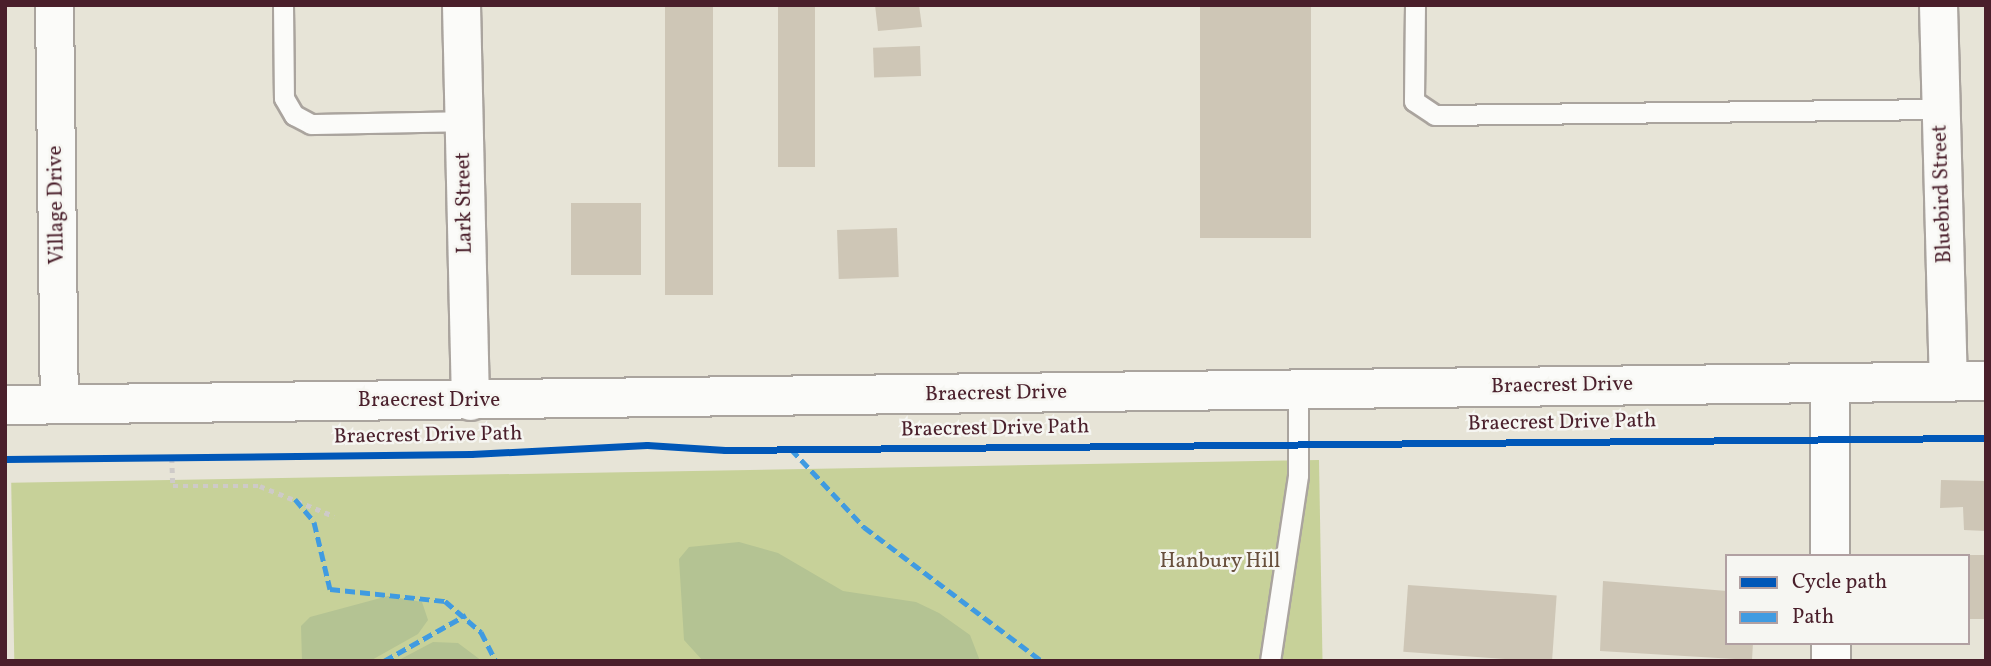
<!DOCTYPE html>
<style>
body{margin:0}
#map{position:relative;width:1991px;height:666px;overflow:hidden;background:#e7e4d7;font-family:Vollkorn,serif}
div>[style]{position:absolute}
.green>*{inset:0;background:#c7d199;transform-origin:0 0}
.forest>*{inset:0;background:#b4c393}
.building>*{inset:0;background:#cec6b6;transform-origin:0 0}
.path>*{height:4.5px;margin-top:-2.25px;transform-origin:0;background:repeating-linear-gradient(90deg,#cecac8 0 5px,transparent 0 10px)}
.roads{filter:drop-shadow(2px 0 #aaa49e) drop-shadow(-2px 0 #aaa49e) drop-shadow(0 2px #aaa49e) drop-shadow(0 -2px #aaa49e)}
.service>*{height:19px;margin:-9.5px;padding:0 9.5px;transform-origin:9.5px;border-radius:9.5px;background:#fbfbf9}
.minor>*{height:37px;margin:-18.5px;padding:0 18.5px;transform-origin:18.5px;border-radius:18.5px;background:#fbfbf9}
.tertiary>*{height:38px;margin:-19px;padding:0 19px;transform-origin:19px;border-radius:19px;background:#fbfbf9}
.quiet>*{height:5px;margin-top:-2.5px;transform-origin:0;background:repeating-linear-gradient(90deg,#409be1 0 10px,transparent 0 15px)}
.cycleway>*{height:7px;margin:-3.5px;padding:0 3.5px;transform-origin:3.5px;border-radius:3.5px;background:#0057b8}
span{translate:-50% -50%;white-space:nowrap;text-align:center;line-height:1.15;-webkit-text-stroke:5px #f6f6f2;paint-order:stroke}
.street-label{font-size:21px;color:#4a1f2b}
.park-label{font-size:21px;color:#68503d}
.frame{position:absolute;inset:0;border:7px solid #4a1f2b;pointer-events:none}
.legend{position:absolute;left:1725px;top:554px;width:245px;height:91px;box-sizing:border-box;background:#f6f6f2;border:2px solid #b1a0a2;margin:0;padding:9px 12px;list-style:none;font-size:21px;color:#4a1f2b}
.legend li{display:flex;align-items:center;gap:14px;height:35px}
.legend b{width:35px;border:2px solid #b1a0a2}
</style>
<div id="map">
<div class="green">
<div style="left:1319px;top:460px;width:201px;height:1308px;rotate:89deg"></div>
</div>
<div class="forest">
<div style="clip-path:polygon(739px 542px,778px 553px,843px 591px,916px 602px,939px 613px,970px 635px,980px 661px,703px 661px,684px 640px,679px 559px,689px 547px)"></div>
<div style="clip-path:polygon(388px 596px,422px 602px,428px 620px,418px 634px,370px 661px,302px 661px,301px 626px,310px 617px)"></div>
<div style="clip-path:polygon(433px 642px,458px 643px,482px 661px,397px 661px)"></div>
</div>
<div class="building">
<div style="left:665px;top:5px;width:48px;height:290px"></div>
<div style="left:778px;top:5px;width:37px;height:162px"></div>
<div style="clip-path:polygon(875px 5px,919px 5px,922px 27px,878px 31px)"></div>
<div style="left:1200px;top:5px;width:111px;height:233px"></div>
<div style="left:920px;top:46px;width:30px;height:47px;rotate:88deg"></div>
<div style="left:571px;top:203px;width:70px;height:72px"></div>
<div style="left:897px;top:228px;width:49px;height:60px;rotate:88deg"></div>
<div style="clip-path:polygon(1941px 480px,1986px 481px,1986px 531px,1964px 530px,1963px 507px,1940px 508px)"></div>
<div style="left:1986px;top:555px;width:64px;height:18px;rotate:90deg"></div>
<div style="clip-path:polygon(1603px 581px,1727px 591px,1727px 643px,1753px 643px,1752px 660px,1600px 651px)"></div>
<div style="left:1408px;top:585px;width:149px;height:67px;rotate:4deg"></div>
</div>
<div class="path">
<div style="left:172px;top:458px;width:28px;rotate:88deg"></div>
<div style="left:173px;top:486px;width:87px"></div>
<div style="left:260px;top:486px;width:80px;rotate:22.1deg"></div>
</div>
<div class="roads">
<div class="service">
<div style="left:283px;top:5px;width:93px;rotate:89.4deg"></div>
<div style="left:284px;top:98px;width:20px;rotate:60deg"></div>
<div style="left:294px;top:115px;width:19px;rotate:28deg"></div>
<div style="left:311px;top:124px;width:152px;rotate:-1.1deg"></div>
<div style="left:1415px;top:5px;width:96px;rotate:90.6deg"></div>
<div style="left:1414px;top:101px;width:25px;rotate:34deg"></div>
<div style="left:1435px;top:115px;width:506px;rotate:-0.68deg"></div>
<div style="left:1270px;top:661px;width:188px;rotate:-81.4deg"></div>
<div style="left:1298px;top:475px;width:86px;rotate:-90deg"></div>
</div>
<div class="minor">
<div style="left:54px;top:5px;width:399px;rotate:89.3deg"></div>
<div style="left:461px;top:5px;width:396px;rotate:88.7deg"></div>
<div style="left:1938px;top:5px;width:377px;rotate:88.5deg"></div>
</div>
<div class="tertiary">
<div style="left:1830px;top:383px;width:173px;rotate:90deg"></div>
<div style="left:5px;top:405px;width:1981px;rotate:-0.69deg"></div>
<div style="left:1831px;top:643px;width:18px;rotate:90deg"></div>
</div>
</div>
<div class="quiet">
<div style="left:791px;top:449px;width:107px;rotate:46.9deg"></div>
<div style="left:864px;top:527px;width:223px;rotate:37deg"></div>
<div style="left:295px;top:499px;width:30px;rotate:50deg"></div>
<div style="left:314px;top:522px;width:69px;rotate:76.6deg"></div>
<div style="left:330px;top:589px;width:116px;rotate:6deg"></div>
<div style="left:445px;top:601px;width:48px;rotate:40.7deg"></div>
<div style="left:481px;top:632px;width:33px;rotate:63deg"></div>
<div style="left:384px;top:661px;width:94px;rotate:-29.3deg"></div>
</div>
<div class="cycleway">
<div style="left:5px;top:459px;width:466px;rotate:-0.6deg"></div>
<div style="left:471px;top:454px;width:176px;rotate:-2.9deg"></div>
<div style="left:647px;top:445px;width:78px;rotate:3.7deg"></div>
<div style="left:725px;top:450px;width:1261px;rotate:-0.55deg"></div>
</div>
<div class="street-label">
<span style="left:1943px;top:194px;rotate:-92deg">Bluebird Street</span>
<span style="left:465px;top:203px;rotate:-91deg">Lark Street</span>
<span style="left:57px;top:205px;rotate:-91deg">Village Drive</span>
<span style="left:1562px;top:386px;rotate:-1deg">Braecrest Drive</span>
<span style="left:996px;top:394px;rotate:-1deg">Braecrest Drive</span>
<span style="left:429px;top:401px">Braecrest Drive</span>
<span style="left:1562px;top:423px;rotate:-1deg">Braecrest Drive Path</span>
<span style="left:995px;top:429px;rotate:-1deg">Braecrest Drive Path</span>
<span style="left:428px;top:436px;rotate:-1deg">Braecrest Drive Path</span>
</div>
<div class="park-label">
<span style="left:1220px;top:562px">Hanbury Hill</span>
</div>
<div class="frame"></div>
<ul class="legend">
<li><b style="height:9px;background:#0057b8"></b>Cycle path</li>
<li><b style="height:9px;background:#409be1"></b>Path</li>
</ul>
</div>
